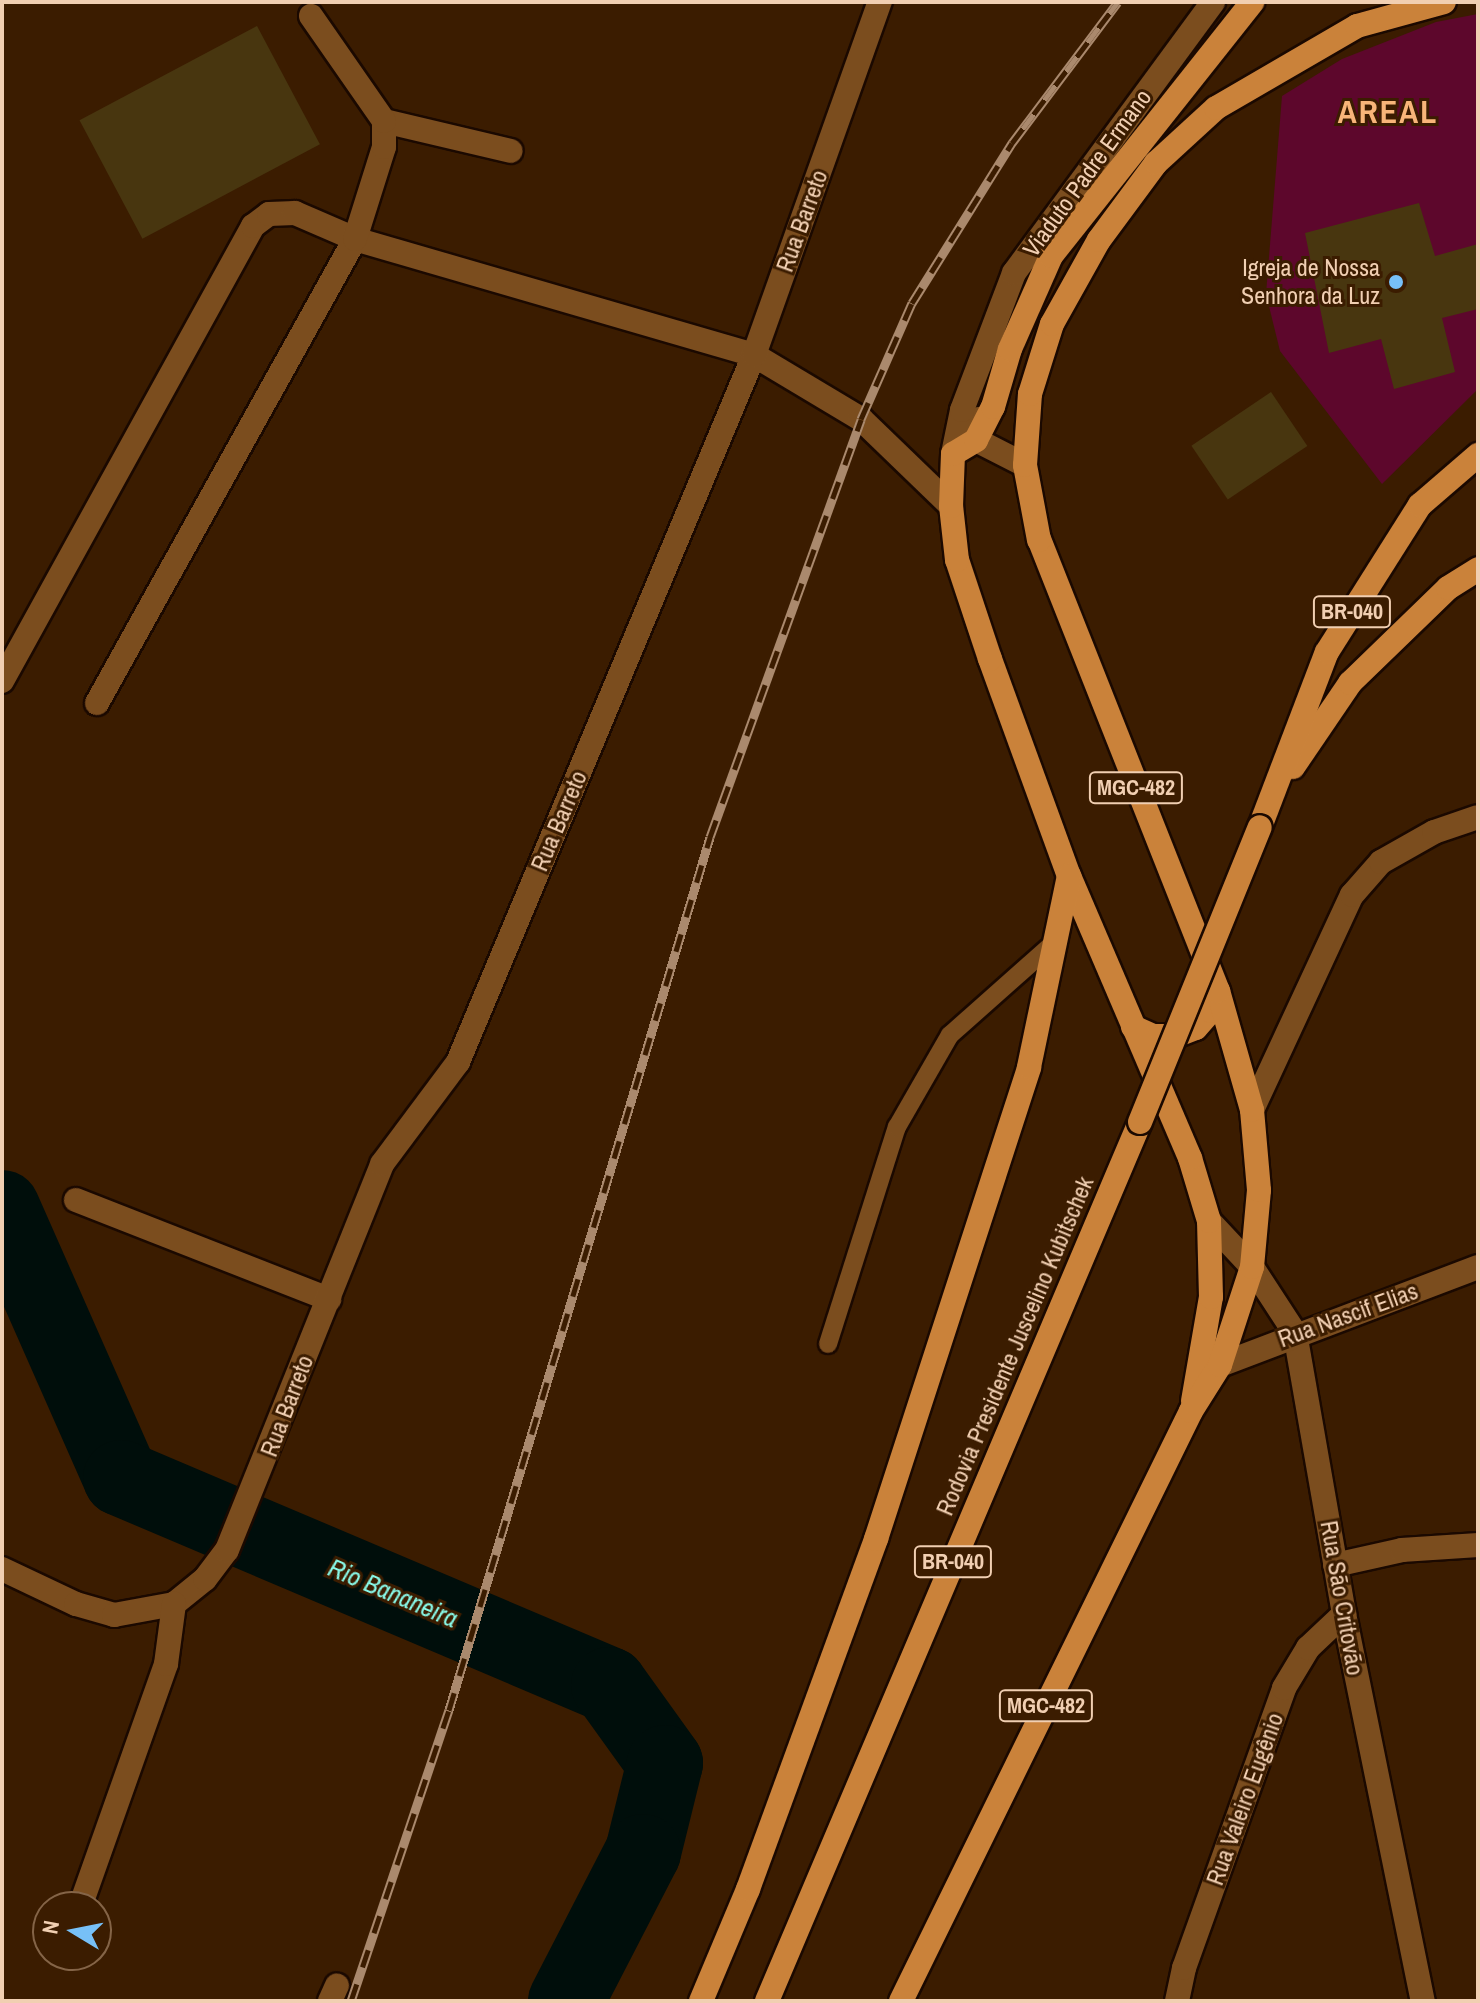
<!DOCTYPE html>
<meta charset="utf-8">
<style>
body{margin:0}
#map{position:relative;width:1480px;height:2003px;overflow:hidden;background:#3b1c00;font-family:"Archivo Narrow",sans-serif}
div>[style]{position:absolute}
.green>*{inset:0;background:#5d072c}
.river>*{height:76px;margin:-38px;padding:0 38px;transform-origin:38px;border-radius:38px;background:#000e0b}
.building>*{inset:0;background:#48360f;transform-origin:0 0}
.roads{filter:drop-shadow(2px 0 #1b0900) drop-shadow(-2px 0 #1b0900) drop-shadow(0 2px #1b0900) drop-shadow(0 -2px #1b0900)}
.lane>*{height:18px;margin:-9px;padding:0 9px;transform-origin:9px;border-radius:9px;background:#7b4d1e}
.street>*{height:24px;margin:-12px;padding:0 12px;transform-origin:12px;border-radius:12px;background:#7b4d1e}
.highway>*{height:24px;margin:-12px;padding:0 12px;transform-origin:12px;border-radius:12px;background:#ca823a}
.rail>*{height:9px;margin-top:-4.5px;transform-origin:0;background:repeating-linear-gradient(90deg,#3b1c00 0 18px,#aa896d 0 36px);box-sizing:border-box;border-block:2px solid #aa896d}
.bridges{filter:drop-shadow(2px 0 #1b0900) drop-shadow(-2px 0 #1b0900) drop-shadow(0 2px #1b0900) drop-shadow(0 -2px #1b0900)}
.highway-bridge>*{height:24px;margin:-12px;padding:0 12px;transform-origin:12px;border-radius:12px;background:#ca823a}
.dots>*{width:22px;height:22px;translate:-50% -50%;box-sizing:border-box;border:4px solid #3b1c00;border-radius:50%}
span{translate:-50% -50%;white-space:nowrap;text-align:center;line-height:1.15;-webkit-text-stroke:6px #3b1c00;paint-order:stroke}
.shield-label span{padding:2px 6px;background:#3b1c00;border:2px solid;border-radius:6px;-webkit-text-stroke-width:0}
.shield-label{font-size:22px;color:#f1cfb2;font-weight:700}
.street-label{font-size:24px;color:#f1cfb2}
.poi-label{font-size:24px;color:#f1cfb2}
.right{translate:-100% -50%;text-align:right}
.water-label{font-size:26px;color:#88f8e7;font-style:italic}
.district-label{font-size:32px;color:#f8b579;font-weight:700;letter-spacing:2px}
.frame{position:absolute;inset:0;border:4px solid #f1cfb2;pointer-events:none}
.north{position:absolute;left:32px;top:1891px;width:80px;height:80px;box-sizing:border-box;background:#3b1c00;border:2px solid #846447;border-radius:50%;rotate:280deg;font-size:22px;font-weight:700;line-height:32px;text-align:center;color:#f1cfb2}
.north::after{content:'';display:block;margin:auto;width:28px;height:36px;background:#77c0f7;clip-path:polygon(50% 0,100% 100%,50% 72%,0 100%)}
</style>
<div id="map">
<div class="green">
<div style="clip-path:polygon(1478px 14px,1478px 389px,1382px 484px,1280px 351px,1266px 294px,1282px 96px,1342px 59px,1436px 22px)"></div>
</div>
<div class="river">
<div style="left:2px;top:1208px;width:295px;rotate:66.2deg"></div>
<div style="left:121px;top:1478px;width:530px;rotate:22.99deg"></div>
<div style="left:609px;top:1685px;width:96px;rotate:54.3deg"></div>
<div style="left:665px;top:1763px;width:92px;rotate:103.9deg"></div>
<div style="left:643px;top:1852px;width:168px;rotate:117.3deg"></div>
</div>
<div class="building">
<div style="left:257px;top:26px;width:134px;height:201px;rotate:62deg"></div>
<div style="clip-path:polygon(1419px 203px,1435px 256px,1478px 244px,1478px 309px,1442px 318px,1455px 372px,1394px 389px,1381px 339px,1329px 353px,1305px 233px)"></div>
<div style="left:1271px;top:392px;width:65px;height:96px;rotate:56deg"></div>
</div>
<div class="roads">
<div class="lane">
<div style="left:828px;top:1344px;width:228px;rotate:-72.4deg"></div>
<div style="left:897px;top:1127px;width:106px;rotate:-60.1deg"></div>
<div style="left:950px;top:1035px;width:142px;rotate:-41.6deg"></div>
</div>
<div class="street">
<div style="left:384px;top:121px;width:130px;rotate:13.3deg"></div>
<div style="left:978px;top:419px;width:21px;rotate:95deg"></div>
<div style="left:976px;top:440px;width:55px;rotate:27deg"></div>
<div style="left:953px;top:454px;width:45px;rotate:-78.4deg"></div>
<div style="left:962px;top:410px;width:147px;rotate:-69.2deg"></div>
<div style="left:1014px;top:273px;width:336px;rotate:-53.7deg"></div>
<div style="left:2px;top:681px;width:520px;rotate:-61.12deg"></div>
<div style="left:253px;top:226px;width:20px;rotate:-37deg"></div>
<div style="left:269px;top:214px;width:26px;rotate:-2deg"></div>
<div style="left:295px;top:213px;width:65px;rotate:23.4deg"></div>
<div style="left:355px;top:239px;width:416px;rotate:16.2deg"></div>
<div style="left:754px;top:355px;width:125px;rotate:30.9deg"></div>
<div style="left:861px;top:419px;width:125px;rotate:44deg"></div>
<div style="left:97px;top:703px;width:531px;rotate:-60.92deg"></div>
<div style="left:355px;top:239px;width:96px;rotate:-72.5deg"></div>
<div style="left:384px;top:147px;width:26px;rotate:-90deg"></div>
<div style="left:384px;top:121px;width:128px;rotate:-124.8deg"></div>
<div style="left:1252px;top:1110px;width:237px;rotate:-65.1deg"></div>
<div style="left:1352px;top:895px;width:44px;rotate:-48.7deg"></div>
<div style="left:1381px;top:862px;width:61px;rotate:-29.5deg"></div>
<div style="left:1434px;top:832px;width:46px;rotate:-18.8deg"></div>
<div style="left:76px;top:1200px;width:272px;rotate:21.4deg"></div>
<div style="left:1209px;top:1221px;width:63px;rotate:46.9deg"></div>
<div style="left:1252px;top:1267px;width:79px;rotate:56.9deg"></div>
<div style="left:1295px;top:1333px;width:285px;rotate:80.1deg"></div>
<div style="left:1344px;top:1614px;width:395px;rotate:78.5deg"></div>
<div style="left:1220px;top:1365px;width:276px;rotate:-20.8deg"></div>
<div style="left:1335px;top:1565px;width:69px;rotate:-12.6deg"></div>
<div style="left:1402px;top:1550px;width:76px;rotate:-3.8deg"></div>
<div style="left:2px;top:1569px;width:82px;rotate:25.3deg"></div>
<div style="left:76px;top:1604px;width:40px;rotate:16deg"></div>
<div style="left:114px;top:1615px;width:61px;rotate:-10.4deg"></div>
<div style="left:174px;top:1604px;width:40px;rotate:-39deg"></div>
<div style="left:205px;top:1579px;width:36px;rotate:-53deg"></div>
<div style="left:227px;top:1550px;width:416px;rotate:-68.1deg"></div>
<div style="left:382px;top:1164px;width:127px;rotate:-53.3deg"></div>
<div style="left:458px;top:1062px;width:766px;rotate:-67.28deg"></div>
<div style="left:754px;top:355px;width:375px;rotate:-70.4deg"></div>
<div style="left:80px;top:1907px;width:258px;rotate:-70.5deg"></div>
<div style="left:166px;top:1664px;width:61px;rotate:-82.4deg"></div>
<div style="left:330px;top:2001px;width:17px;rotate:-66deg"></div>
<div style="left:1177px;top:2001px;width:34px;rotate:-78deg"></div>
<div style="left:1184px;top:1968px;width:297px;rotate:-70.3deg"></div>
<div style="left:1284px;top:1688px;width:47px;rotate:-59deg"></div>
<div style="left:1308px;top:1648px;width:50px;rotate:-43.4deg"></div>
</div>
<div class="highway">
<div style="left:1293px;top:767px;width:102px;rotate:-55.8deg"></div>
<div style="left:1350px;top:683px;width:136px;rotate:-44.1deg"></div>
<div style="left:1448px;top:588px;width:36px;rotate:-32deg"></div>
<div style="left:1260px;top:827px;width:187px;rotate:-69.1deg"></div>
<div style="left:1327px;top:652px;width:174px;rotate:-57.7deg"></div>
<div style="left:1420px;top:505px;width:77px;rotate:-40.8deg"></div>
<div style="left:1133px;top:1027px;width:22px;rotate:24deg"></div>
<div style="left:1153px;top:1036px;width:22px"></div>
<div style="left:1175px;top:1036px;width:22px;rotate:-21deg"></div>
<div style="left:1196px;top:1028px;width:23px;rotate:-49deg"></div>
<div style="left:1211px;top:1011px;width:21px;rotate:-71deg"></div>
<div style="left:1193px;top:1401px;width:106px;rotate:-80.2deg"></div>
<div style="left:1211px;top:1297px;width:76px;rotate:-91.5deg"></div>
<div style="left:1209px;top:1221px;width:66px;rotate:-106.8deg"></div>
<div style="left:1190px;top:1158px;width:307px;rotate:-113.2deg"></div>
<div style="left:1069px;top:876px;width:231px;rotate:-110deg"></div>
<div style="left:990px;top:659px;width:104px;rotate:-108.4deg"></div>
<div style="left:957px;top:560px;width:54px;rotate:-96.3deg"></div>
<div style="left:951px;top:506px;width:52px;rotate:-87.8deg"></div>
<div style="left:953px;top:454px;width:27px;rotate:-31deg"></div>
<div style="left:976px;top:440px;width:37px;rotate:-63deg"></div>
<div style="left:993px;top:407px;width:60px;rotate:-73.7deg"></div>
<div style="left:1010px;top:349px;width:102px;rotate:-66.2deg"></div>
<div style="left:1051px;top:256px;width:324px;rotate:-51.6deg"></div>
<div style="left:701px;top:2001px;width:121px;rotate:-67.2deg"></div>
<div style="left:748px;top:1889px;width:373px;rotate:-69.9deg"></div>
<div style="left:876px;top:1539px;width:496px;rotate:-72deg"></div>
<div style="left:1029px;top:1067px;width:195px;rotate:-78.2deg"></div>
<div style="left:767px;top:2001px;width:955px;rotate:-67.01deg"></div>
<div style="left:901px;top:2001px;width:657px;rotate:-63.82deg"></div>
<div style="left:1191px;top:1411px;width:54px;rotate:-57.8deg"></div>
<div style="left:1220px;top:1365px;width:103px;rotate:-71.9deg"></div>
<div style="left:1252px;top:1267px;width:77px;rotate:-84.8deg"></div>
<div style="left:1259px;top:1190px;width:80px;rotate:-95deg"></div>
<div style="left:1252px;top:1110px;width:124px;rotate:-105.9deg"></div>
<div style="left:1218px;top:991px;width:485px;rotate:-111.6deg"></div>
<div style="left:1039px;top:540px;width:76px;rotate:-100.6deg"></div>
<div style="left:1025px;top:465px;width:71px;rotate:-86deg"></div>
<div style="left:1030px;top:394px;width:73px;rotate:-72.6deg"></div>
<div style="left:1052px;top:324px;width:96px;rotate:-60.8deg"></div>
<div style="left:1099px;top:240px;width:96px;rotate:-53.5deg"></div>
<div style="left:1156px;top:163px;width:81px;rotate:-42.5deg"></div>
<div style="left:1216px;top:108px;width:163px;rotate:-30.2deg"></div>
<div style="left:1357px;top:26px;width:90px;rotate:-15.4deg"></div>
</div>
</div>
<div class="rail">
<div style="left:351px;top:2001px;width:307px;rotate:-71.4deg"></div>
<div style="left:449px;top:1710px;width:911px;rotate:-73.35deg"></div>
<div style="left:710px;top:837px;width:444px;rotate:-70.1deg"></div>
<div style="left:861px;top:419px;width:127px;rotate:-66.3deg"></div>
<div style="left:912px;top:303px;width:189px;rotate:-58deg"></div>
<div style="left:1012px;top:143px;width:176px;rotate:-53.1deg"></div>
</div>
<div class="bridges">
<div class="highway-bridge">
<div style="left:1140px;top:1122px;width:318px;rotate:-67.9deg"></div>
</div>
</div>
<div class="dots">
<div style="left:1396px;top:282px;background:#77c0f7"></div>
</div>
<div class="shield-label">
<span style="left:1352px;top:612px">BR-040</span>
<span style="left:1136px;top:788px">MGC-482</span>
<span style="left:953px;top:1562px">BR-040</span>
<span style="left:1046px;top:1706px">MGC-482</span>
</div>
<div class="street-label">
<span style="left:1087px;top:173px;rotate:-54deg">Viaduto Padre Ermano</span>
<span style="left:802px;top:221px;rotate:-70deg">Rua Barreto</span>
<span style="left:559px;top:821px;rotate:-67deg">Rua Barreto</span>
<span style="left:1348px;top:1315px;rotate:-20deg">Rua Nascif Elias</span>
<span style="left:1015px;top:1346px;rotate:-67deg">Rodovia Presidente Juscelino Kubitschek</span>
<span style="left:287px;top:1406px;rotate:-69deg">Rua Barreto</span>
<span style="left:1342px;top:1598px;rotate:80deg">Rua São Critovão</span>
<span style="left:1245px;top:1799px;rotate:-70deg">Rua Valeiro Eugênio</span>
</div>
<div class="poi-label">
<span class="right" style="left:1380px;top:282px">Igreja de Nossa<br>Senhora da Luz</span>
</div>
<div class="water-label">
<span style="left:393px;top:1593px;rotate:23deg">Rio Bananeira</span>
</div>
<div class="district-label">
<span style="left:1388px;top:112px">AREAL</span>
</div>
<div class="frame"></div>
<div class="north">N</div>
</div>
